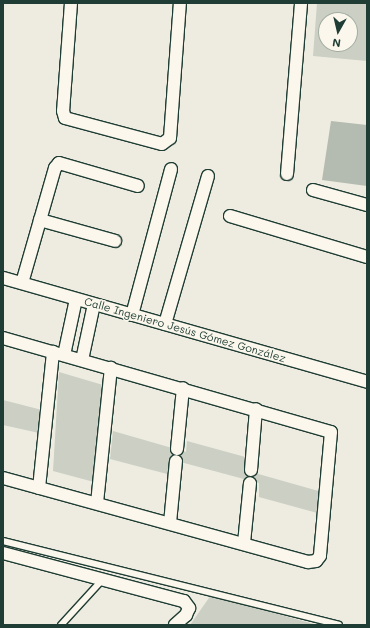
<!DOCTYPE html>
<meta charset="utf-8">
<style>
body{margin:0}
#map{position:relative;width:370px;height:628px;overflow:hidden;background:#eeece1;font-family:Mali,sans-serif}
div>[style]{position:absolute}
.green>*{inset:0;background:#cbcfc4}
.building>*{inset:0;background:#b4bbb0}
.roads{filter:drop-shadow(1px 0 #1f3d34) drop-shadow(-1px 0 #1f3d34) drop-shadow(0 1px #1f3d34) drop-shadow(0 -1px #1f3d34)}
.service>*{height:6px;margin:-3px;padding:0 3px;transform-origin:3px;border-radius:3px;background:#fbf7ec}
.minor>*{height:12px;margin:-6px;padding:0 6px;transform-origin:6px;border-radius:6px;background:#fbf7ec}
span{translate:-50% -50%;white-space:nowrap;text-align:center;line-height:1.15;-webkit-text-stroke:3px #fbf7ec;paint-order:stroke}
.street-label{font-size:11px;color:#1f3d34}
.frame{position:absolute;inset:0;border:4px solid #1f3d34;pointer-events:none}
.north{position:absolute;left:318px;top:12px;width:40px;height:40px;box-sizing:border-box;background:#fbf7ec;border:1px solid #a3ada2;border-radius:50%;rotate:188deg;font-size:11px;font-weight:700;line-height:16px;text-align:center;color:#1f3d34}
.north::after{content:'';display:block;margin:auto;width:14px;height:18px;background:#1f3d34;clip-path:polygon(50% 0,100% 100%,50% 72%,0 100%)}
</style>
<div id="map">
<div class="green">
<div style="clip-path:polygon(evenodd,317px 3px,367px 3px,367px 61px,313px 56px,317px 3px,326px 20px,350px 20px,350px 44px,326px 44px,326px 20px)"></div>
<div style="clip-path:polygon(59px 372px,103px 385px,94px 482px,53px 471px)"></div>
<div style="clip-path:polygon(3px 400px,42px 410px,39px 433px,3px 425px)"></div>
<div style="clip-path:polygon(113px 431px,186px 452px,187px 441px,249px 458px,248px 471px,322px 492px,321px 514px,259px 497px,259px 483px,173px 460px,171px 475px,110px 459px)"></div>
<div style="clip-path:polygon(211px 595px,317px 625px,190px 625px)"></div>
</div>
<div class="building">
<div style="clip-path:polygon(331px 121px,367px 125px,367px 186px,322px 180px)"></div>
</div>
<div class="roads">
<div class="service">
<div style="left:3px;top:541px;width:346px;rotate:14deg"></div>
<div style="left:61px;top:625px;width:62px;rotate:-47.6deg"></div>
</div>
<div class="minor">
<div style="left:71px;top:3px;width:108px;rotate:94.2deg"></div>
<div style="left:63px;top:111px;width:7px;rotate:74deg"></div>
<div style="left:65px;top:118px;width:100px;rotate:15deg"></div>
<div style="left:162px;top:144px;width:10px;rotate:-37deg"></div>
<div style="left:170px;top:138px;width:135px;rotate:-85.8deg"></div>
<div style="left:287px;top:174px;width:172px;rotate:-85.3deg"></div>
<div style="left:313px;top:190px;width:56px;rotate:15.5deg"></div>
<div style="left:230px;top:216px;width:143px;rotate:16.7deg"></div>
<div style="left:40px;top:220px;width:78px;rotate:15.6deg"></div>
<div style="left:3px;top:278px;width:379px;rotate:15.9deg"></div>
<div style="left:22px;top:283px;width:120px;rotate:-74deg"></div>
<div style="left:55px;top:168px;width:6px;rotate:-51deg"></div>
<div style="left:59px;top:163px;width:82px;rotate:16.2deg"></div>
<div style="left:132px;top:315px;width:151px;rotate:-75deg"></div>
<div style="left:165px;top:324px;width:154px;rotate:-73.8deg"></div>
<div style="left:3px;top:338px;width:341px;rotate:16deg"></div>
<div style="left:331px;top:432px;width:124px;rotate:95.1deg"></div>
<div style="left:320px;top:556px;width:6px;rotate:129deg"></div>
<div style="left:316px;top:561px;width:8px;rotate:173deg"></div>
<div style="left:308px;top:562px;width:316px;rotate:-164.6deg"></div>
<div style="left:64px;top:355px;width:57px;rotate:-77.9deg"></div>
<div style="left:82px;top:360px;width:57px;rotate:-77.9deg"></div>
<div style="left:177px;top:449px;width:61px;rotate:-84.4deg"></div>
<div style="left:251px;top:470px;width:61px;rotate:-85.3deg"></div>
<div style="left:39px;top:488px;width:137px;rotate:-84.1deg"></div>
<div style="left:97px;top:503px;width:136px;rotate:-84.1deg"></div>
<div style="left:170px;top:523px;width:62px;rotate:-84.5deg"></div>
<div style="left:244px;top:543px;width:60px;rotate:-84.3deg"></div>
<div style="left:3px;top:553px;width:187px;rotate:14.9deg"></div>
<div style="left:184px;top:601px;width:9px;rotate:54deg"></div>
<div style="left:189px;top:608px;width:8px;rotate:113deg"></div>
<div style="left:186px;top:615px;width:15px;rotate:138deg"></div>
</div>
</div>
<div class="street-label">
<span style="left:185px;top:330px;rotate:16deg">Calle Ingeniero Jesús Gómez González</span>
</div>
<div class="frame"></div>
<div class="north">N</div>
</div>
